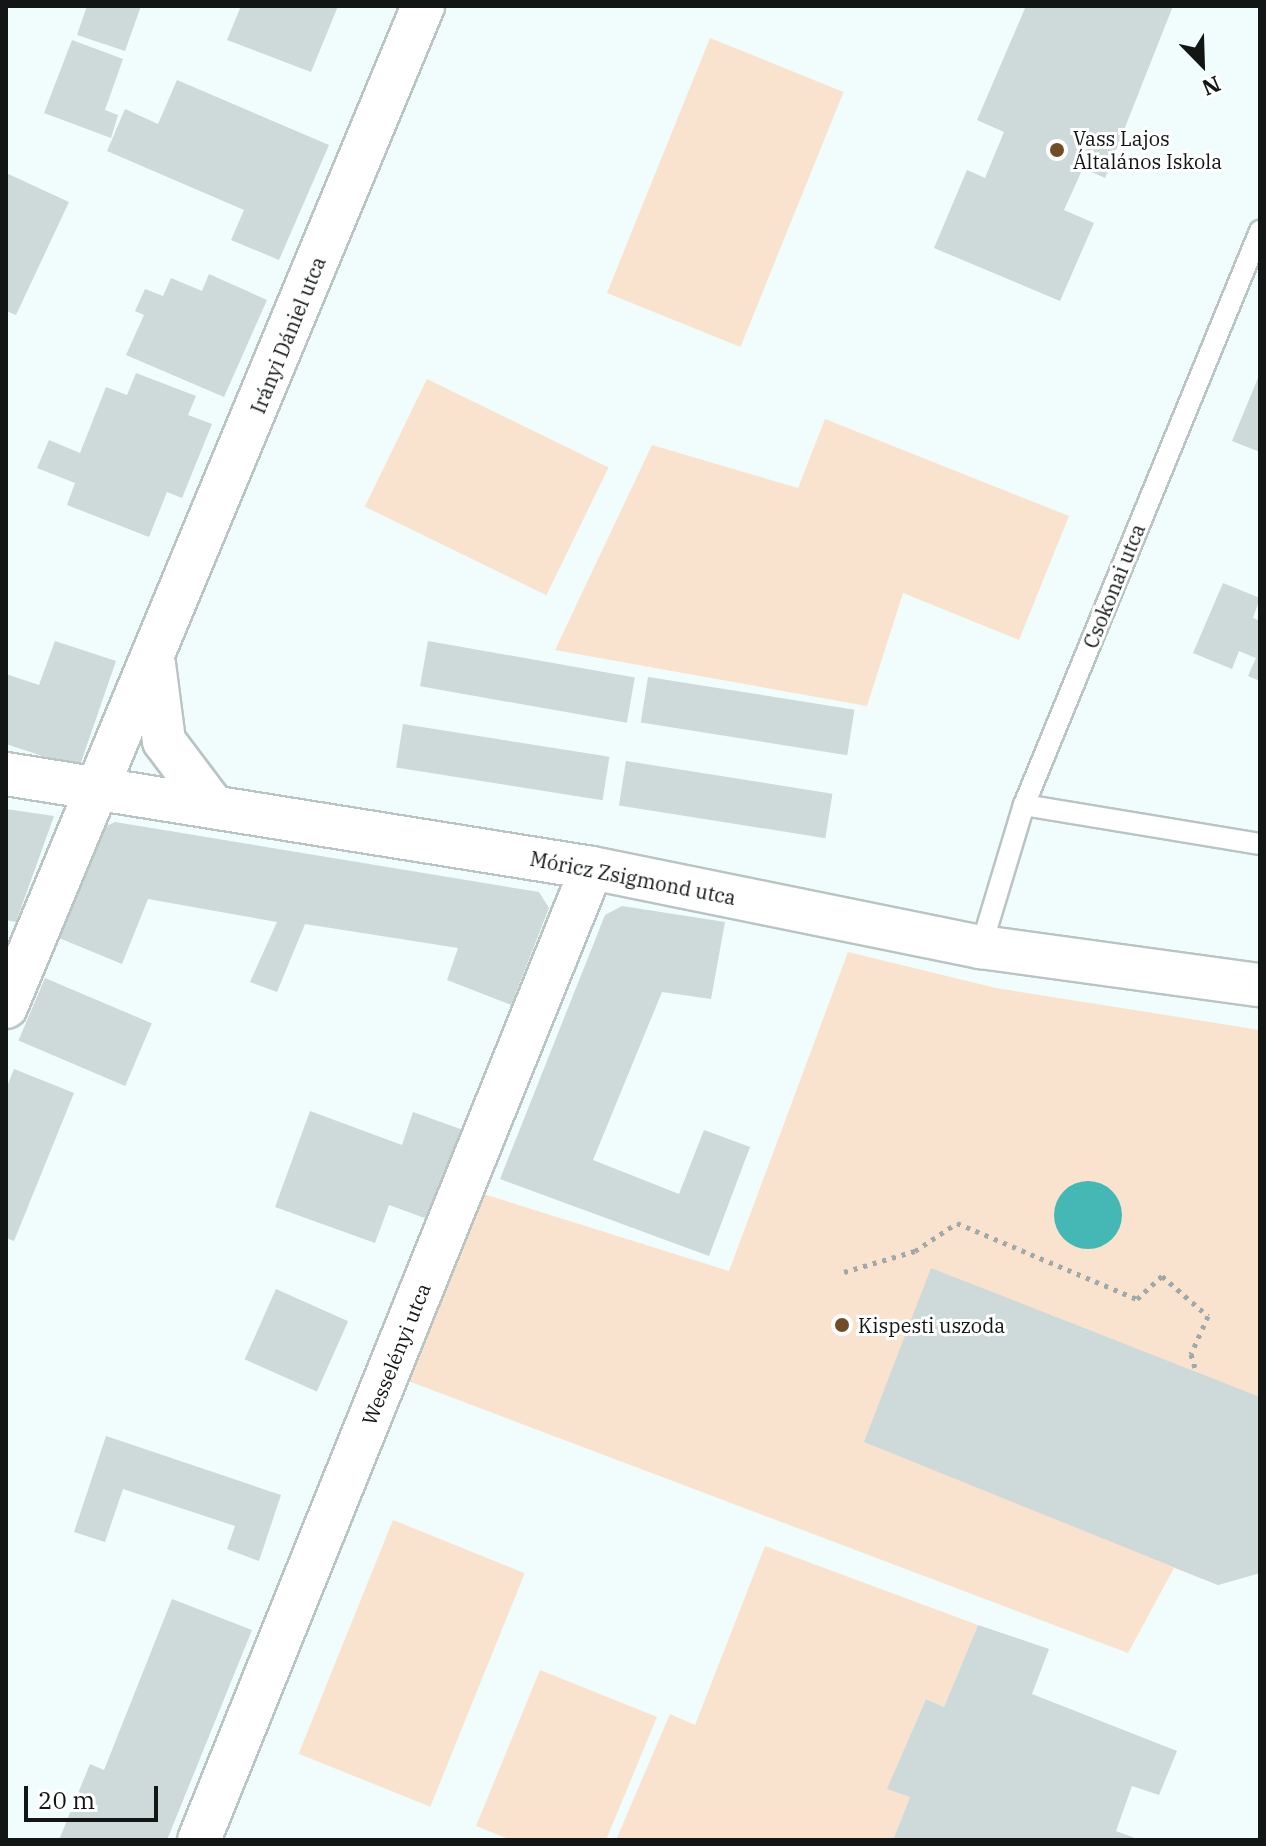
<!DOCTYPE html>
<meta charset="utf-8">
<style>
body{margin:0}
#map{position:relative;width:1266px;height:1846px;overflow:hidden;background:#f1fcfc;font-family:"IBM Plex Serif",serif}
div>[style]{position:absolute}
.green>*{inset:0;background:#fae3ce;transform-origin:0 0}
.water>*{inset:0;background:#45b7b4}
.round{border-radius:50%}
.building>*{inset:0;background:#ced9d9;transform-origin:0 0}
.path>*{height:5px;margin-top:-2.5px;transform-origin:0;background:repeating-linear-gradient(90deg,#a0a8a8 0 4px,transparent 0 10px)}
.roads{filter:drop-shadow(2px 0 #b9c4c3) drop-shadow(-2px 0 #b9c4c3) drop-shadow(0 2px #b9c4c3) drop-shadow(0 -2px #b9c4c3)}
.service>*{height:20px;margin:-10px;padding:0 10px;transform-origin:10px;border-radius:10px;background:#fff}
.minor>*{height:42px;margin:-21px;padding:0 21px;transform-origin:21px;border-radius:21px;background:#fff}
.dots>*{width:22px;height:22px;translate:-50% -50%;box-sizing:border-box;border:4px solid #fff;border-radius:50%}
span{translate:-50% -50%;white-space:nowrap;text-align:center;line-height:1.15;-webkit-text-stroke:6px #fff;paint-order:stroke}
.poi-label{font-size:20px;color:#121615}
.left{translate:0 -50%;text-align:left}
.street-label{font-size:20px;color:#121615}
.frame{position:absolute;inset:0;border:8px solid #121615;pointer-events:none}
.north{position:absolute;left:1162px;top:24px;width:80px;height:80px;-webkit-text-stroke:6px #fff;paint-order:stroke;rotate:157deg;font-size:22px;font-weight:700;line-height:32px;text-align:center;color:#121615}
.north::after{content:'';display:block;margin:auto;width:28px;height:36px;background:#121615;clip-path:polygon(50% 0,100% 100%,50% 72%,0 100%)}
.scale{position:absolute;left:24px;top:1786px;width:134px;height:36px;box-sizing:border-box;border:4px solid #121615;border-top:0;padding-left:10px;font-size:24px;line-height:28px;white-space:nowrap;color:#121615;-webkit-text-stroke:6px #fff;paint-order:stroke}
</style>
<div id="map">
<div class="green">
<div style="left:710px;top:38px;width:144px;height:275px;rotate:22deg"></div>
<div style="left:427px;top:379px;width:202px;height:142px;rotate:26deg"></div>
<div style="clip-path:polygon(825px 419px,1069px 516px,1019px 640px,903px 593px,867px 706px,555px 650px,652px 445px,798px 488px)"></div>
<div style="clip-path:polygon(848px 952px,996px 988px,1260px 1030px,1260px 1573px,1218px 1585px,1174px 1568px,1128px 1653px,403px 1379px,474px 1191px,729px 1271px)"></div>
<div style="left:393px;top:1520px;width:142px;height:252px;rotate:22deg"></div>
<div style="clip-path:polygon(765px 1546px,978px 1625px,944px 1707px,926px 1699px,888px 1788px,910px 1797px,893px 1840px,616px 1840px,670px 1714px,695px 1725px)"></div>
<div style="clip-path:polygon(540px 1670px,657px 1717px,606px 1840px,511px 1840px,476px 1826px)"></div>
</div>
<div class="water">
<div class="round" style="left:1054px;top:1181px;width:68px;height:68px"></div>
</div>
<div class="building">
<div style="clip-path:polygon(87px 6px,141px 6px,125px 51px,77px 35px)"></div>
<div style="clip-path:polygon(241px 6px,338px 6px,311px 72px,227px 40px)"></div>
<div style="clip-path:polygon(1026px 6px,1173px 6px,1105px 178px,1083px 168px,1064px 210px,1094px 223px,1060px 301px,934px 248px,967px 170px,985px 178px,1004px 132px,977px 120px)"></div>
<div style="clip-path:polygon(72px 40px,123px 59px,105px 110px,118px 115px,111px 138px,44px 113px)"></div>
<div style="clip-path:polygon(177px 80px,329px 145px,279px 260px,231px 240px,244px 210px,107px 151px,125px 109px,158px 124px)"></div>
<div style="clip-path:polygon(6px 173px,69px 202px,16px 315px,6px 311px)"></div>
<div style="clip-path:polygon(209px 274px,267px 300px,224px 397px,126px 355px,144px 315px,135px 311px,145px 289px,163px 296px,171px 278px,202px 291px)"></div>
<div style="clip-path:polygon(136px 373px,196px 396px,188px 415px,212px 424px,182px 498px,167px 492px,149px 537px,67px 505px,75px 483px,37px 468px,49px 440px,80px 453px,106px 387px,127px 395px)"></div>
<div style="clip-path:polygon(1260px 373px,1260px 452px,1232px 441px)"></div>
<div style="clip-path:polygon(1223px 583px,1260px 598px,1253px 618px,1260px 621px,1260px 681px,1248px 676px,1256px 658px,1239px 651px,1232px 669px,1193px 653px)"></div>
<div style="clip-path:polygon(55px 641px,116px 661px,79px 768px,6px 744px,6px 674px,39px 685px)"></div>
<div style="left:428px;top:641px;width:210px;height:46px;rotate:10deg"></div>
<div style="left:648px;top:677px;width:209px;height:46px;rotate:9deg"></div>
<div style="left:403px;top:724px;width:209px;height:44px;rotate:9deg"></div>
<div style="left:626px;top:761px;width:209px;height:45px;rotate:9deg"></div>
<div style="clip-path:polygon(6px 809px,54px 816px,16px 922px,6px 920px)"></div>
<div style="clip-path:polygon(115px 822px,539px 892px,549px 908px,511px 1005px,447px 980px,458px 948px,305px 924px,277px 992px,250px 982px,277px 922px,148px 899px,122px 964px,59px 938px,102px 828px)"></div>
<div style="clip-path:polygon(622px 906px,725px 922px,711px 999px,662px 992px,593px 1160px,679px 1194px,704px 1130px,750px 1147px,709px 1256px,500px 1179px,605px 915px)"></div>
<div style="left:45px;top:978px;width:116px;height:68px;rotate:23deg"></div>
<div style="clip-path:polygon(14px 1069px,74px 1093px,14px 1241px,6px 1238px,6px 1089px)"></div>
<div style="clip-path:polygon(310px 1111px,402px 1145px,413px 1112px,463px 1130px,430px 1220px,389px 1205px,375px 1243px,275px 1207px)"></div>
<div style="clip-path:polygon(931px 1268px,1260px 1397px,1260px 1573px,1218px 1585px,864px 1442px)"></div>
<div style="left:276px;top:1289px;width:79px;height:77px;rotate:24deg"></div>
<div style="clip-path:polygon(106px 1436px,281px 1495px,259px 1561px,227px 1549px,235px 1526px,123px 1489px,105px 1542px,74px 1532px)"></div>
<div style="clip-path:polygon(172px 1599px,252px 1630px,167px 1840px,59px 1840px,90px 1764px,104px 1770px)"></div>
<div style="clip-path:polygon(978px 1625px,1049px 1649px,1032px 1694px,1177px 1751px,1159px 1795px,1132px 1786px,1116px 1831px,1140px 1840px,893px 1840px,910px 1797px,887px 1789px,926px 1699px,944px 1707px)"></div>
</div>
<div class="path">
<div style="left:844px;top:1272px;width:74px;rotate:-16.5deg"></div>
<div style="left:915px;top:1251px;width:50px;rotate:-33.7deg"></div>
<div style="left:957px;top:1223px;width:195px;rotate:22.9deg"></div>
<div style="left:1137px;top:1299px;width:34px;rotate:-43deg"></div>
<div style="left:1162px;top:1276px;width:61px;rotate:41deg"></div>
<div style="left:1208px;top:1316px;width:42px;rotate:114.1deg"></div>
<div style="left:1191px;top:1354px;width:19px;rotate:74deg"></div>
</div>
<div class="roads">
<div class="service">
<div style="left:1024px;top:805px;width:239px;rotate:9.4deg"></div>
<div style="left:981px;top:947px;width:148px;rotate:-73.2deg"></div>
<div style="left:1024px;top:805px;width:621px;rotate:-67.65deg"></div>
</div>
<div class="minor">
<div style="left:154px;top:664px;width:78px;rotate:82.6deg"></div>
<div style="left:164px;top:741px;width:80px;rotate:53.1deg"></div>
<div style="left:6px;top:774px;width:593px;rotate:9.11deg"></div>
<div style="left:592px;top:868px;width:397px;rotate:11.5deg"></div>
<div style="left:981px;top:947px;width:282px;rotate:7.8deg"></div>
<div style="left:6px;top:1007px;width:1084px;rotate:-67.38deg"></div>
<div style="left:199px;top:1840px;width:1048px;rotate:-67.99deg"></div>
</div>
</div>
<div class="dots">
<div style="left:1057px;top:150px;background:#714d27"></div>
<div style="left:842px;top:1325px;background:#714d27"></div>
</div>
<div class="poi-label">
<span class="left" style="left:1073px;top:150px">Vass Lajos<br>Általános Iskola</span>
<span class="left" style="left:858px;top:1325px">Kispesti uszoda</span>
</div>
<div class="street-label">
<span style="left:288px;top:335px;rotate:-68deg">Irányi Dániel utca</span>
<span style="left:1114px;top:586px;rotate:-68deg">Csokonai utca</span>
<span style="left:633px;top:878px;rotate:11deg">Móricz Zsigmond utca</span>
<span style="left:396px;top:1354px;rotate:-68deg">Wesselényi utca</span>
</div>
<div class="frame"></div>
<div class="north">N</div>
<div class="scale">20 m</div>
</div>
